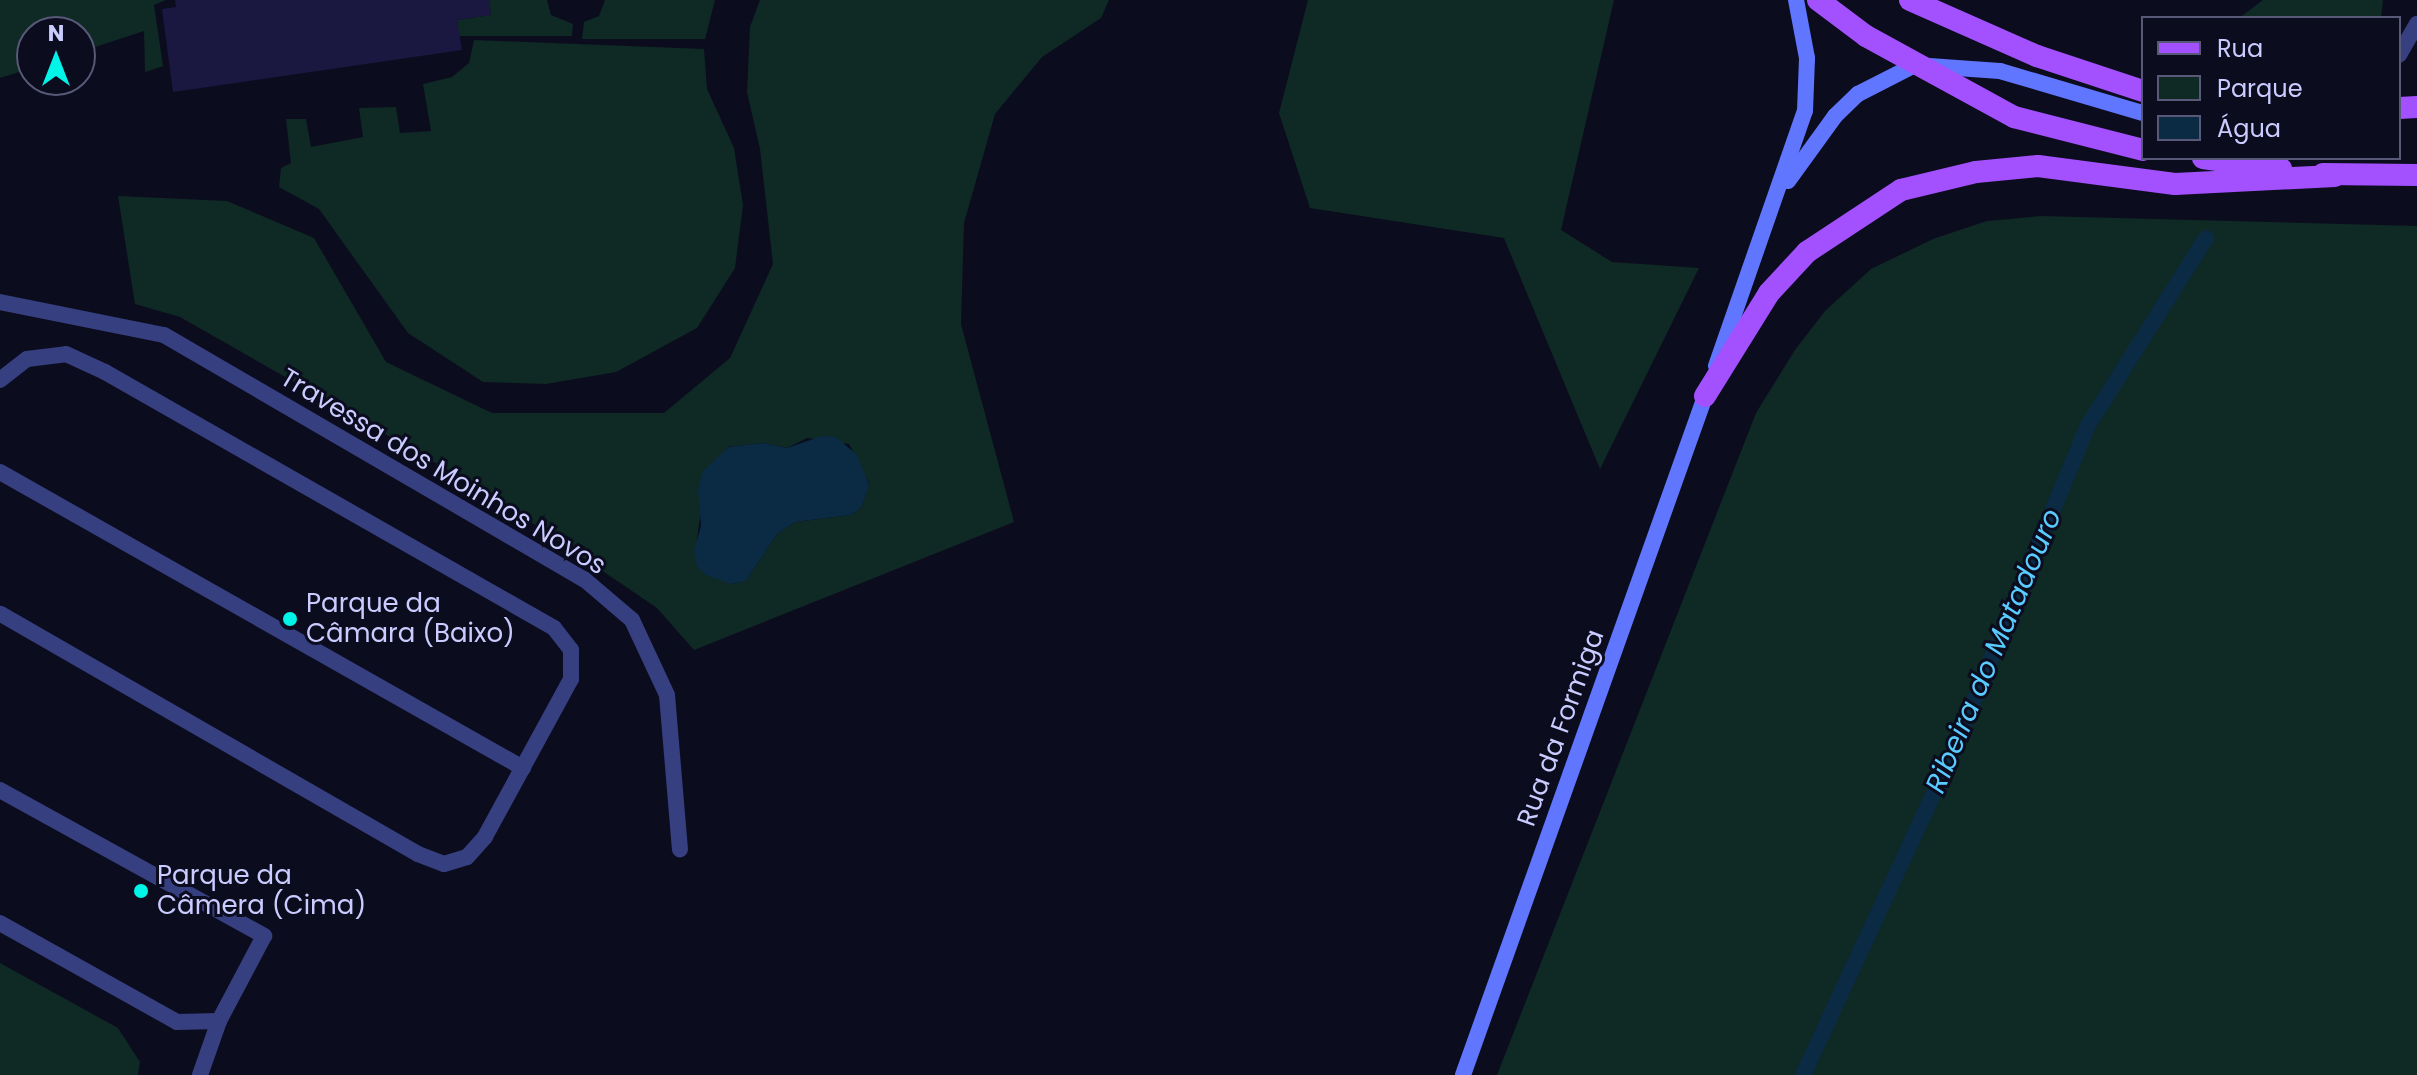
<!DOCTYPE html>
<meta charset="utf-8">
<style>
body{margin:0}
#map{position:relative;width:2417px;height:1075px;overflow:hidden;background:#0c0c1f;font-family:Poppins,sans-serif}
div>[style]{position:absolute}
.green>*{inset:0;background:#0f2924}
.water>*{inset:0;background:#0b2a44}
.stream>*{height:16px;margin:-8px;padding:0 8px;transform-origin:8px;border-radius:8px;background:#0b2a44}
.building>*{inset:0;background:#1a1840}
.service>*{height:16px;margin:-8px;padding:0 8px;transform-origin:8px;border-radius:8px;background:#363f7f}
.pedestrian>*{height:16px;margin:-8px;padding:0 8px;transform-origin:8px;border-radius:8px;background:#363f7f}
.minor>*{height:16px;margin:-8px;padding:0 8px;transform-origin:8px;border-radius:8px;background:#363f7f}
.secondary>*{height:16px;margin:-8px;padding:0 8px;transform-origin:8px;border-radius:8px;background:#6176ff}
.primary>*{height:22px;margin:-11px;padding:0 11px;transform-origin:11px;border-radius:11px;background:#a351ff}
.dots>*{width:22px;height:22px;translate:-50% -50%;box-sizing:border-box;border:4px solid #0c0c1f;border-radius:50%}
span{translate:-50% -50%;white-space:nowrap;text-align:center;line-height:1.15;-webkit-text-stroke:6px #0c0c1f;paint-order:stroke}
.street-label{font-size:26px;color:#caccff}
.poi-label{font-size:26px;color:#caccff}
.left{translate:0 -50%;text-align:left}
.water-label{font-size:28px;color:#58ccff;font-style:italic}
.legend{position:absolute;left:2141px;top:16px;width:260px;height:144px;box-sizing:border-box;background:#0c0c1f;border:2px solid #585979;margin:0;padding:10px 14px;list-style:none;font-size:24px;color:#caccff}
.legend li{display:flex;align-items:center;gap:16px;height:40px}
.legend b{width:40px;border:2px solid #585979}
.north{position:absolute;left:16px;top:16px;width:80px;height:80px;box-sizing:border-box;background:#0c0c1f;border:2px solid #585979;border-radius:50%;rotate:0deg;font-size:22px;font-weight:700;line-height:32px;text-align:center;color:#caccff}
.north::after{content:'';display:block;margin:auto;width:28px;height:36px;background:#00f5e8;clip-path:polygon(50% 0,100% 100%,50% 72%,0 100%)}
</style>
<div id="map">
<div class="green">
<div style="clip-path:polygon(0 0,166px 0,154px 5px,163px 66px,145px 72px,144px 31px,80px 52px,80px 32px,32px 32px,32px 68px,0 78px)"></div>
<div style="clip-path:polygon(489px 0,547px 0,551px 15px,573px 24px,572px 36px,459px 36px,457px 20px,491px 15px)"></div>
<div style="clip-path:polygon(605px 0,715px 0,705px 39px,582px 39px,584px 22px,599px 16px)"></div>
<div style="clip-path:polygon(evenodd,760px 0,1109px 0,1101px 18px,1042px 57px,995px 114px,964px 223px,961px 324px,1014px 522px,694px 650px,657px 608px,485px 491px,180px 317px,135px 304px,118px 196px,227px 201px,314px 238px,386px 362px,492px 413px,664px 413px,730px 358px,773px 264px,760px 149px,747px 92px,750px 27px,760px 0,807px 438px,849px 444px,869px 484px,861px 508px,850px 515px,795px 522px,777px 534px,746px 581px,731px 584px,697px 539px,701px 510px,728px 447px,763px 443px,787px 448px,807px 438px)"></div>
<div style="clip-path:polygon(1308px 0,1614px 0,1561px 230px,1612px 262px,1699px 268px,1600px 469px,1504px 238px,1310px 208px,1279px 113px)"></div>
<div style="clip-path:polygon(2263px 0,2383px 0,2381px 18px,2239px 18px)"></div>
<div style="clip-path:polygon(474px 40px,704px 49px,707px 89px,734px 148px,743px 205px,735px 268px,697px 328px,616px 372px,546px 384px,483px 382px,408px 333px,319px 209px,279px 187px,281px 168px,291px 163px,286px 119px,306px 119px,311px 147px,363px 137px,359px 108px,396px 107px,400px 133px,431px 131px,423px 84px,452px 77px,469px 63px)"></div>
<div style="clip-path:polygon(2041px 216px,2417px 226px,2417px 1075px,1497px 1075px,1756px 413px,1795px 350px,1825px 311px,1871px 269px,1933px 239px,1987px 221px)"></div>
<div style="clip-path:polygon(0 963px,118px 1028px,140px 1062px,138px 1075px,0 1075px)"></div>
</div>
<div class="water">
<div style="clip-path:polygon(822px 436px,836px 437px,857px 455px,869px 485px,861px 508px,850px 515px,795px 522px,777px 534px,746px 581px,731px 584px,706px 575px,697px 566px,694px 551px,701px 526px,698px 489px,703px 471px,729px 447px,763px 443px,787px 448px)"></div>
</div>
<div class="stream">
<div style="left:1803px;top:1075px;width:352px;rotate:-65.1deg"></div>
<div style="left:1951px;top:756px;width:356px;rotate:-67.5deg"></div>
<div style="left:2087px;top:427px;width:223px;rotate:-57.8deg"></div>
</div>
<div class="building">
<div style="clip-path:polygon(175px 0,489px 0,491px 15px,457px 20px,462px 50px,173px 92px,162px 9px,176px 7px)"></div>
</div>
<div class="service">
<div style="left:2399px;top:55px;width:36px;rotate:-60deg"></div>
<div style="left:0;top:380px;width:34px;rotate:-38deg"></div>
<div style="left:27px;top:359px;width:39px;rotate:-7deg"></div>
<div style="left:66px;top:354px;width:43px;rotate:24.8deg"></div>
<div style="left:105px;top:372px;width:517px;rotate:29.69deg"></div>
<div style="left:554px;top:628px;width:28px;rotate:52deg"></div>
<div style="left:571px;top:650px;width:29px;rotate:90deg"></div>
<div style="left:571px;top:679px;width:180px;rotate:118.6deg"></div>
<div style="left:485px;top:837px;width:27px;rotate:132deg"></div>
<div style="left:467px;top:857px;width:24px;rotate:163deg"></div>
<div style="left:444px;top:864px;width:28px;rotate:-159deg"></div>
<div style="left:418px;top:854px;width:482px;rotate:-150.1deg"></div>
<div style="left:0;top:472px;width:601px;rotate:29.51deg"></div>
<div style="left:0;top:790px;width:302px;rotate:28.9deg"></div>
<div style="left:264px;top:936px;width:96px;rotate:117.9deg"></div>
<div style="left:219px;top:1021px;width:42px;rotate:178.6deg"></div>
<div style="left:177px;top:1022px;width:203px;rotate:-150.8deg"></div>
</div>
<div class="pedestrian">
<div style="left:0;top:302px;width:167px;rotate:11.4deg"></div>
<div style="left:164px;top:335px;width:486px;rotate:30.2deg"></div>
<div style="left:584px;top:579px;width:63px;rotate:40.5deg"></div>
<div style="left:632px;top:620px;width:83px;rotate:65deg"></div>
<div style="left:667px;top:695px;width:155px;rotate:85.2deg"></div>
</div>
<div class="minor">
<div style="left:200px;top:1075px;width:57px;rotate:-70.6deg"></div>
</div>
<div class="secondary">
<div style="left:1788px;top:181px;width:80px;rotate:-54.1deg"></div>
<div style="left:1835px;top:116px;width:32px;rotate:-44deg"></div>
<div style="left:1858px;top:94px;width:64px;rotate:-27deg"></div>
<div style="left:1915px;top:65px;width:85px;rotate:4deg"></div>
<div style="left:2000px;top:71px;width:149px;rotate:16.4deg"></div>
<div style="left:1716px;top:366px;width:270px;rotate:-70.8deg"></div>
<div style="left:1805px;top:111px;width:53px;rotate:-87.8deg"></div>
<div style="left:1807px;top:58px;width:59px;rotate:-100.7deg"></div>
<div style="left:1463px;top:1075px;width:729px;rotate:-70.37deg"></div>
</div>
<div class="primary">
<div style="left:1818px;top:0;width:60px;rotate:36.9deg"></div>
<div style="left:1866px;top:36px;width:169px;rotate:28.7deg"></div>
<div style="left:2014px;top:117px;width:133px;rotate:14.3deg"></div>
<div style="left:1910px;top:0;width:139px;rotate:23.8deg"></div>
<div style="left:2037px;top:56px;width:112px;rotate:18.3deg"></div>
<div style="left:2399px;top:108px;width:18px;rotate:-3deg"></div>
<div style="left:2203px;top:158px;width:79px;rotate:8deg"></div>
<div style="left:2323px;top:174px;width:94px;rotate:0.6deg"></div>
<div style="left:1705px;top:396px;width:121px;rotate:-58.1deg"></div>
<div style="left:1769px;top:293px;width:56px;rotate:-47.2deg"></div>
<div style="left:1807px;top:252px;width:113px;rotate:-33.4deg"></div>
<div style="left:1901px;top:190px;width:77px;rotate:-13.5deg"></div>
<div style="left:1976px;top:172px;width:62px;rotate:-5.5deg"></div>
<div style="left:2038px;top:166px;width:138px;rotate:7.5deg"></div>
<div style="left:2175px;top:184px;width:160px;rotate:-2.9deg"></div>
</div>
<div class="dots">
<div style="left:290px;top:619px;background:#00f5e8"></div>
<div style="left:141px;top:891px;background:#00f5e8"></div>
</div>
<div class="street-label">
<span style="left:443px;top:472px;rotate:31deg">Travessa dos Moinhos Novos</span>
<span style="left:1561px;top:728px;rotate:-70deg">Rua da Formiga</span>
</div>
<div class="poi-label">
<span class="left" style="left:306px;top:619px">Parque da<br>Câmara (Baixo)</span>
<span class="left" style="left:157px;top:891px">Parque da<br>Câmera (Cima)</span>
</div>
<div class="water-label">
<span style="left:1994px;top:651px;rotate:-67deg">Ribeira do Matadouro</span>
</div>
<ul class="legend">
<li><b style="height:10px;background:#a351ff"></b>Rua</li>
<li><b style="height:22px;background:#0f2924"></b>Parque</li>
<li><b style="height:22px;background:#0b2a44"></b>Água</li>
</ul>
<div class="north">N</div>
</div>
